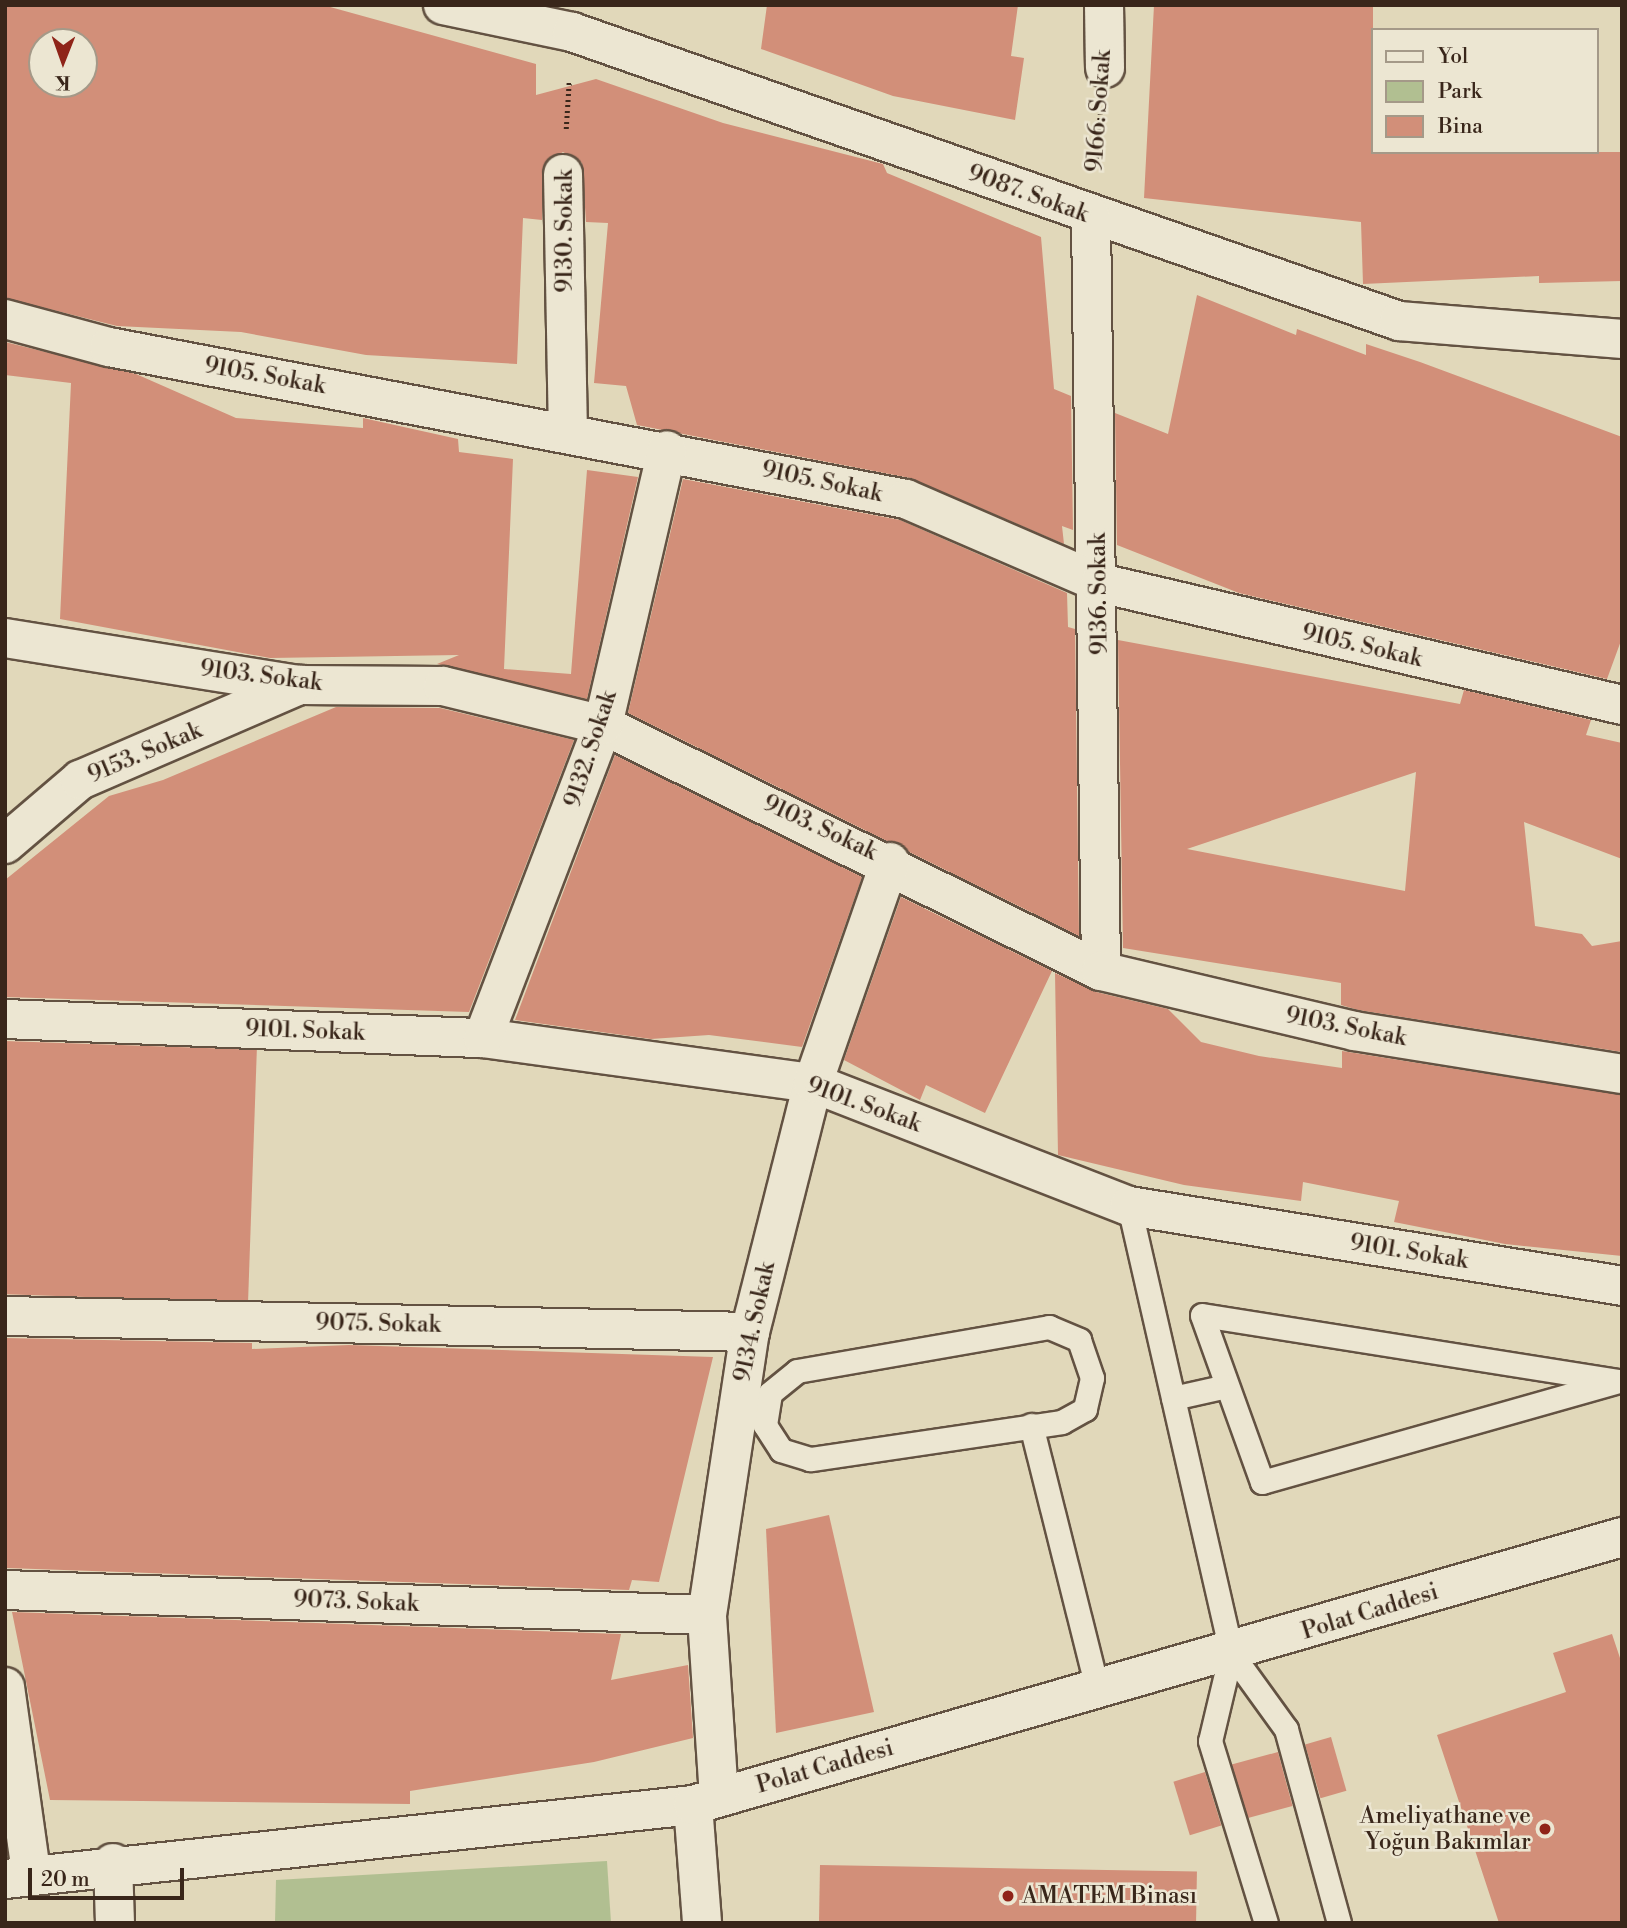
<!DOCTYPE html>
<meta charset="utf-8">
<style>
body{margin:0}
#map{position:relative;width:1627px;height:1928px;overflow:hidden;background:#e1d8ba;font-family:"Libre Bodoni",serif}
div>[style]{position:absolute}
.green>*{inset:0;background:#b1bf91}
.building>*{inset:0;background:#d28f79;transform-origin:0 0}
.path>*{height:4.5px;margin-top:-2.25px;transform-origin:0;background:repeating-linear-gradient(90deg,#39261a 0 2px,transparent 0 5.5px)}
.roads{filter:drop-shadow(2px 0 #635242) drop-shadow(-2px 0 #635242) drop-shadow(0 2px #635242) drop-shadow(0 -2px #635242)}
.lane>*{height:23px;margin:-11.5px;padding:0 11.5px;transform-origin:11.5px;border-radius:11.5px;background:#ece6d2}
.street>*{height:38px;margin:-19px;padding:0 19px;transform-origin:19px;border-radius:19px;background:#ece6d2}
.secondary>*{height:38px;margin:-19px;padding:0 19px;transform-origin:19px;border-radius:19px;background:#ece6d2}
.dots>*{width:19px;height:19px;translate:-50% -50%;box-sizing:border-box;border:4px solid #ece6d2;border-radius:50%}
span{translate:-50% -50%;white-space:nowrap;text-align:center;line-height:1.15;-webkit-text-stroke:5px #ece6d2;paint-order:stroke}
.street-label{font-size:23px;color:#39261a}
.poi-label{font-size:23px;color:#39261a}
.right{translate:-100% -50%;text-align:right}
.left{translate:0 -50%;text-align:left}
.frame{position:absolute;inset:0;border:7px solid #39261a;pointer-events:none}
.legend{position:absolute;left:1371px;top:28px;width:228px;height:126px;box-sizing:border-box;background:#ece6d2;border:2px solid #a49988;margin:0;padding:9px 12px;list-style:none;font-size:21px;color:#39261a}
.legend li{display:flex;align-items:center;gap:14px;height:35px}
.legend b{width:35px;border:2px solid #a49988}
.north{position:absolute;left:28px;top:28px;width:70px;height:70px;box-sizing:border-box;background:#ece6d2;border:2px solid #a49988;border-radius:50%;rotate:181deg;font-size:19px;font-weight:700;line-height:28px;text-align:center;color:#39261a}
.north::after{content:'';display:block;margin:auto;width:24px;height:32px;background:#8f2418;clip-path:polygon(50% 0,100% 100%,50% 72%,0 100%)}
.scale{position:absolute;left:28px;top:1868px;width:156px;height:32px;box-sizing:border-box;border:4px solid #39261a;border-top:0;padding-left:9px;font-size:21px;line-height:24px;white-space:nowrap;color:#39261a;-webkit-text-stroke:5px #ece6d2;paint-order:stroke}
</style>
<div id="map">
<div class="green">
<div style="clip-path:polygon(607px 1861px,611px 1923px,275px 1923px,276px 1880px)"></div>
</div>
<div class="building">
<div style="clip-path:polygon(evenodd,5px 5px,323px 5px,536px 64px,536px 95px,596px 79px,723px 123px,883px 164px,887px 173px,1041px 237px,1054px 389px,1071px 396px,1073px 530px,1062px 526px,1064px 544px,910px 478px,637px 425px,626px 386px,594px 383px,608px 223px,586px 222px,582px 163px,563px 152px,544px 164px,542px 220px,523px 218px,517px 364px,366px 355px,241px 332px,117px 326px,5px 298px,5px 5px,42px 42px,84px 42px,84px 84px,42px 84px,42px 42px)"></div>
<div style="clip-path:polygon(767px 5px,1018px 5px,1011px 56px,1024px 58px,1015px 120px,893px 96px,761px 49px)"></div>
<div style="clip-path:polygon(1154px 5px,1373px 5px,1373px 152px,1622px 152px,1622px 281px,1539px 283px,1539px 276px,1363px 284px,1361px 222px,1144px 198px)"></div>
<div style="clip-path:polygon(1197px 295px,1296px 335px,1297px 329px,1366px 355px,1366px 344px,1420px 362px,1622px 437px,1622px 638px,1607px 679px,1239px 593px,1117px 545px,1115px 413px,1168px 434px)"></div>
<div style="clip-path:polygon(5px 342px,136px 374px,236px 418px,363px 428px,363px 418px,458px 439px,459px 452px,513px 459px,504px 669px,571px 674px,587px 470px,638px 477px,587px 699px,437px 664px,459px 655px,270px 658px,60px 619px,71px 383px,5px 375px)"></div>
<div style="clip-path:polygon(683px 479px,900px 520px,1067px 593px,1068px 627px,1075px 629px,1079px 936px,628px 713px)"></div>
<div style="clip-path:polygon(evenodd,1118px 640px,1460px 704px,1464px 690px,1591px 720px,1586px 735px,1622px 743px,1622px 859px,1524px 822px,1535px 926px,1582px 934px,1592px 946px,1622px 941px,1622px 1052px,1358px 1010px,1341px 1005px,1341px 983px,1123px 948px,1118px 640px,1416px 772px,1405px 891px,1187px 849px,1416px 772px)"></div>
<div style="clip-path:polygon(336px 707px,440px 708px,574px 740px,469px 1012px,5px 997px,5px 880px,109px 796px,163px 780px)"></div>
<div style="clip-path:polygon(615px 755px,862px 877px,802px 1047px,709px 1035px,651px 1039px,515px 1020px)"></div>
<div style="clip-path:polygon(901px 897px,1052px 971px,985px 1113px,926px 1085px,920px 1100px,844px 1060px)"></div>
<div style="clip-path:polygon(1055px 973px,1096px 992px,1168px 1009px,1201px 1042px,1259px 1056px,1342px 1068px,1342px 1051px,1622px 1095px,1622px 1256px,1505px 1244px,1394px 1222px,1399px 1201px,1303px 1182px,1301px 1201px,1184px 1185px,1058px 1155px)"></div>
<div style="left:5px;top:1041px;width:252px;height:253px;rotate:2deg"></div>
<div style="clip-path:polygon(5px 1338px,252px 1343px,252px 1349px,349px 1345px,713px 1357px,659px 1582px,632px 1580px,629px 1590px,7px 1568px)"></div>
<div style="clip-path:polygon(829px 1515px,874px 1712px,776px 1733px,766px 1529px)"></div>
<div style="clip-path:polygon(12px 1612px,621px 1634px,611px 1680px,688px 1665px,693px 1738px,594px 1762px,410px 1791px,410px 1804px,50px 1800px)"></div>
<div style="clip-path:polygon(1612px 1634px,1622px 1664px,1622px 1923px,1499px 1923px,1437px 1735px,1566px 1692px,1553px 1653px)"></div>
<div style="left:1331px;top:1737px;width:56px;height:27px;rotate:74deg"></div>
<div style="left:1278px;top:1752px;width:56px;height:48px;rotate:75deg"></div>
<div style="left:1205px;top:1772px;width:56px;height:33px;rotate:73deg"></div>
<div style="left:820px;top:1865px;width:377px;height:58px;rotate:1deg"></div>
</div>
<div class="path">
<div style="left:566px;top:129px;width:48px;rotate:-86.4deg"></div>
<div style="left:1096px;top:164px;width:50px;rotate:-85.4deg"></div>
</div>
<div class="roads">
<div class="lane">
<div style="left:1129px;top:1206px;width:458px;rotate:77.1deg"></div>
<div style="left:1231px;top:1653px;width:94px;rotate:54.1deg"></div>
<div style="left:1286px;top:1729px;width:201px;rotate:74.7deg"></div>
<div style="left:1202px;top:1315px;width:422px;rotate:9deg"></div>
<div style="left:1619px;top:1381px;width:371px;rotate:164.2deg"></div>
<div style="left:1262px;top:1482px;width:177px;rotate:-109.8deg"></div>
<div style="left:1049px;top:1327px;width:33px;rotate:23deg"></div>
<div style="left:1079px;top:1340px;width:40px;rotate:71.1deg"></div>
<div style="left:1092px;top:1378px;width:32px;rotate:103deg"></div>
<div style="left:1085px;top:1409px;width:26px;rotate:151deg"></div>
<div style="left:1062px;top:1422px;width:255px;rotate:171.6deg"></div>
<div style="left:810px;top:1459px;width:30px;rotate:-163deg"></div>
<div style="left:781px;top:1450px;width:30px;rotate:-123deg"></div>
<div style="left:765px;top:1425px;width:32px;rotate:-81deg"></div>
<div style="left:770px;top:1393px;width:35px;rotate:-39deg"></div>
<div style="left:797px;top:1371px;width:256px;rotate:-9.9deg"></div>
<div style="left:1173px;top:1398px;width:55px;rotate:-12.5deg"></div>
<div style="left:1031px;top:1425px;width:274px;rotate:75.9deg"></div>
<div style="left:1231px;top:1653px;width:90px;rotate:103.4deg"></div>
<div style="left:1210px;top:1741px;width:190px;rotate:72.9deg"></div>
</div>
<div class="street">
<div style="left:443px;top:5px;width:132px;rotate:11.8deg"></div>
<div style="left:572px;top:32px;width:876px;rotate:19.26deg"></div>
<div style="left:1399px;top:321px;width:224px;rotate:4.6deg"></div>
<div style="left:1104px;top:5px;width:63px;rotate:89.1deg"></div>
<div style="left:563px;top:174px;width:256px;rotate:88.9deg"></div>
<div style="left:1091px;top:217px;width:754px;rotate:89.24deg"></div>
<div style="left:5px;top:319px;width:108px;rotate:15.1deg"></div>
<div style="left:109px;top:347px;width:811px;rotate:10.8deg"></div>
<div style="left:906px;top:499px;width:211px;rotate:23.4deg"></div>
<div style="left:1100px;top:583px;width:536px;rotate:13.15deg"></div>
<div style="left:5px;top:638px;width:299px;rotate:9.1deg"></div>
<div style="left:300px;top:685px;width:143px;rotate:0.4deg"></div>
<div style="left:443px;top:686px;width:165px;rotate:13.7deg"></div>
<div style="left:603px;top:725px;width:555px;rotate:26.29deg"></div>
<div style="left:1101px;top:971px;width:260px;rotate:13.3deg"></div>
<div style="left:1354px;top:1031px;width:271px;rotate:9.1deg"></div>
<div style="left:5px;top:844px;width:99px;rotate:-40.5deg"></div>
<div style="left:80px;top:780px;width:240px;rotate:-23.4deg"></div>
<div style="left:5px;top:1019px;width:478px;rotate:2.3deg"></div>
<div style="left:483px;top:1038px;width:333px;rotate:7.8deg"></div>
<div style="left:813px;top:1083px;width:339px;rotate:21.3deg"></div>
<div style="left:1129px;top:1206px;width:499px;rotate:9.2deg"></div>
<div style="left:483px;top:1038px;width:335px;rotate:-69deg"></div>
<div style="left:603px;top:725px;width:282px;rotate:-76.9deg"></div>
<div style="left:5px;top:1316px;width:745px;rotate:1.23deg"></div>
<div style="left:5px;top:1590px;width:702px;rotate:2.04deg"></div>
<div style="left:719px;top:1797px;width:182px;rotate:-93.8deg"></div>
<div style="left:707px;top:1615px;width:286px;rotate:-81.4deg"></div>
<div style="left:750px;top:1332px;width:257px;rotate:-75.8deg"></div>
<div style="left:813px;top:1083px;width:234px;rotate:-70.8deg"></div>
<div style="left:693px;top:1805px;width:118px;rotate:85.6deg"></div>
<div style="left:113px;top:1863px;width:60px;rotate:88.1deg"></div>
</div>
<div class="secondary">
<div style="left:5px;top:1687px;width:187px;rotate:82deg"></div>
<div style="left:5px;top:1879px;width:692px;rotate:-6.14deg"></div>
<div style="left:693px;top:1805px;width:967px;rotate:-16.09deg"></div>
</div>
</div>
<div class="dots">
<div style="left:1545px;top:1829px;background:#8f2418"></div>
<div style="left:1008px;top:1896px;background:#8f2418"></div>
</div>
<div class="street-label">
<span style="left:1099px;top:111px;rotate:-86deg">9166. Sokak</span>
<span style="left:1028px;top:194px;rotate:20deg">9087. Sokak</span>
<span style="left:565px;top:231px;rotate:-90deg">9130. Sokak</span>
<span style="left:265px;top:376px;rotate:10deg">9105. Sokak</span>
<span style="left:822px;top:482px;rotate:12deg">9105. Sokak</span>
<span style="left:1099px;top:594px;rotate:-91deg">9136. Sokak</span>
<span style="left:1362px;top:646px;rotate:13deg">9105. Sokak</span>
<span style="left:261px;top:676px;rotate:7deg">9103. Sokak</span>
<span style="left:591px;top:749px;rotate:-72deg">9132. Sokak</span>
<span style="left:145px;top:753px;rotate:-23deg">9153. Sokak</span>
<span style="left:820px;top:828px;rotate:25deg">9103. Sokak</span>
<span style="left:1346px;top:1027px;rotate:11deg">9103. Sokak</span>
<span style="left:305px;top:1031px;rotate:2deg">9101. Sokak</span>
<span style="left:864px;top:1105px;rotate:20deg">9101. Sokak</span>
<span style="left:1409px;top:1252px;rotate:9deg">9101. Sokak</span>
<span style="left:755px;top:1322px;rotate:-78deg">9134. Sokak</span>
<span style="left:378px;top:1324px;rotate:1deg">9075. Sokak</span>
<span style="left:356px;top:1602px;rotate:2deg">9073. Sokak</span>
<span style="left:1370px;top:1612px;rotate:-17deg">Polat Caddesi</span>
<span style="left:825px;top:1767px;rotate:-16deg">Polat Caddesi</span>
</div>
<div class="poi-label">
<span class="right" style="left:1531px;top:1829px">Ameliyathane ve<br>Yoğun Bakımlar</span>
<span class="left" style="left:1022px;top:1896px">AMATEM Binası</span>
</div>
<div class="frame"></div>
<ul class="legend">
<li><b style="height:9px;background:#ece6d2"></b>Yol</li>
<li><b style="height:19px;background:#b1bf91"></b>Park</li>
<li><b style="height:19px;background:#d28f79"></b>Bina</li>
</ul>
<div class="north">K</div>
<div class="scale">20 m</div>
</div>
